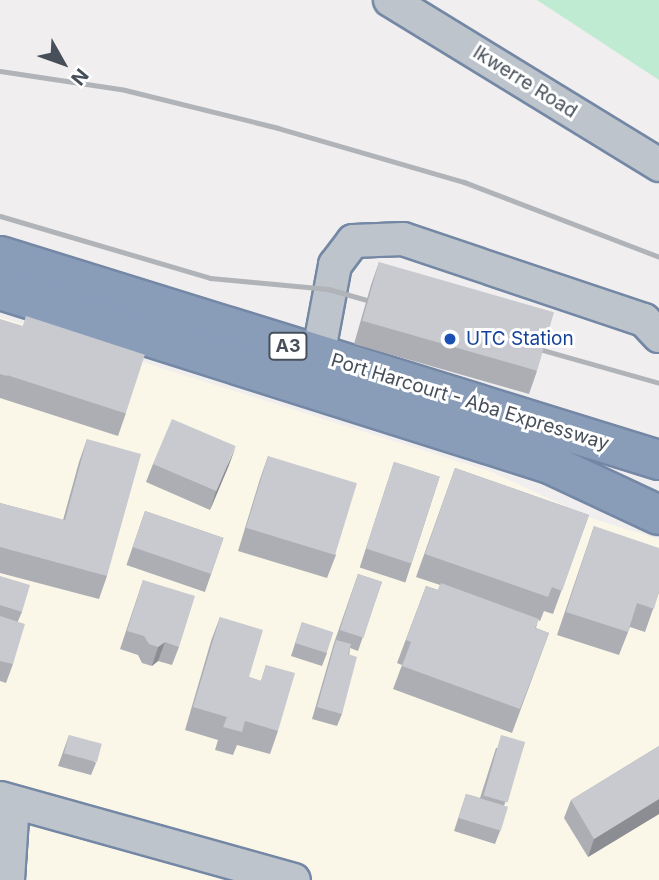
<!DOCTYPE html>
<style>
body{margin:0}
#map{position:relative;width:659px;height:880px;overflow:hidden;background:#f0eeee;font-family:Inter,sans-serif}
div>[style]{position:absolute}
.commercial>*{inset:0;background:#faf6e8}
.green>*{inset:0;background:#bfebd3}
.roads{filter:drop-shadow(2px 0 #7488a5) drop-shadow(-2px 0 #7488a5) drop-shadow(0 2px #7488a5) drop-shadow(0 -2px #7488a5)}
.minor>*{height:32px;margin:-16px;padding:0 16px;transform-origin:16px;border-radius:16px;background:#bdc4cc}
.highway>*{height:38px;margin:-19px;padding:0 19px;transform-origin:19px;border-radius:19px;background:#899db9}
.rail>*{height:5px;margin:-2.5px;padding:0 2.5px;transform-origin:2.5px;border-radius:2.5px;background:#b0b3b8}
.wall>*{inset:0;background:#acaeb3;transform-origin:0 0}
.shaded-wall>*{inset:0;background:#8c8d92}
.building>*{inset:0;background:#c8cad0;transform-origin:0 0}
.dots>*{width:19px;height:19px;translate:-50% -50%;box-sizing:border-box;border:4px solid #fff;border-radius:50%}
span{translate:-50% -50%;white-space:nowrap;text-align:center;line-height:1.15;-webkit-text-stroke:6px #fff;paint-order:stroke}
.shield-label span{padding:2px 5px;background:#fff;border:2px solid;border-radius:5px;-webkit-text-stroke-width:0}
.shield-label{font-size:18px;color:#47505a;font-weight:700}
.street-label{font-size:19px;color:#47505a}
.transit-label{font-size:19px;color:#164399}
.left{translate:0 -50%;text-align:left}
.north{position:absolute;left:28px;top:28px;width:70px;height:70px;-webkit-text-stroke:5px #fff;paint-order:stroke;rotate:130deg;font-size:19px;font-weight:700;line-height:28px;text-align:center;color:#47505a}
.north::after{content:'';display:block;margin:auto;width:24px;height:32px;background:#47505a;clip-path:polygon(50% 0,100% 100%,50% 72%,0 100%)}
</style>
<div id="map">
<div class="commercial">
<div style="clip-path:polygon(0 317px,492px 472px,591px 518px,659px 539px,659px 880px,0 880px)"></div>
</div>
<div class="green">
<div style="clip-path:polygon(537px 0,659px 0,659px 80px)"></div>
</div>
<div class="roads">
<div class="minor">
<div style="left:390px;top:0;width:316px;rotate:31.5deg"></div>
<div style="left:318px;top:356px;width:93px;rotate:-79.4deg"></div>
<div style="left:335px;top:265px;width:30px;rotate:-53deg"></div>
<div style="left:353px;top:241px;width:50px;rotate:-2.3deg"></div>
<div style="left:403px;top:239px;width:254px;rotate:18.6deg"></div>
<div style="left:644px;top:320px;width:22px;rotate:47deg"></div>
<div style="left:0;top:798px;width:305px;rotate:15.6deg"></div>
<div style="left:8px;top:880px;width:78px;rotate:-86.3deg"></div>
</div>
<div class="highway">
<div style="left:0;top:256px;width:690px;rotate:17.2deg"></div>
<div style="left:0;top:290px;width:577px;rotate:17.56deg"></div>
<div style="left:550px;top:464px;width:120px;rotate:25.1deg"></div>
</div>
</div>
<div class="rail">
<div style="left:0;top:71px;width:126px;rotate:8.6deg"></div>
<div style="left:125px;top:90px;width:158px;rotate:13.9deg"></div>
<div style="left:278px;top:128px;width:194px;rotate:16.2deg"></div>
<div style="left:464px;top:182px;width:209px;rotate:21deg"></div>
<div style="left:0;top:216px;width:219px;rotate:16.4deg"></div>
<div style="left:210px;top:278px;width:119px;rotate:5.3deg"></div>
<div style="left:328px;top:289px;width:58px;rotate:15.9deg"></div>
<div style="left:525px;top:345px;width:139px;rotate:15.8deg"></div>
</div>
<div class="wall">
<div style="clip-path:polygon(379px 262px,537px 371px,529px 394px,354px 344px,371px 285px)"></div>
<div style="clip-path:polygon(0 319px,126px 413px,118px 436px,0 398px)"></div>
<div style="clip-path:polygon(87px 439px,107px 576px,99px 599px,0 573px,0 503px,63px 520px,79px 462px)"></div>
<div style="clip-path:polygon(268px 456px,336px 555px,327px 578px,238px 551px,260px 479px)"></div>
<div style="left:394px;top:462px;width:48px;height:111px;rotate:18deg"></div>
<div style="clip-path:polygon(153px 464px,229px 465px,210px 510px,146px 482px)"></div>
<div style="clip-path:polygon(455px 468px,589px 515px,553px 614px,544px 611px,540px 621px,538px 620px,536px 628px,549px 633px,512px 733px,393px 689px,402px 665px,397px 663px,426px 586px,438px 590px,440px 585px,416px 577px)"></div>
<div style="left:145px;top:511px;width:83px;height:57px;rotate:19deg"></div>
<div style="clip-path:polygon(594px 526px,659px 592px,645px 632px,630px 627px,619px 655px,557px 635px)"></div>
<div style="clip-path:polygon(358px 574px,382px 582px,358px 651px,350px 648px,342px 714px,337px 726px,312px 719px,334px 643px)"></div>
<div style="clip-path:polygon(0 576px,22px 612px,18px 621px,13px 664px,6px 683px,0 681px)"></div>
<div style="clip-path:polygon(143px 580px,179px 647px,172px 665px,158px 661px,152px 666px,142px 663px,138px 655px,120px 649px)"></div>
<div style="clip-path:polygon(220px 617px,249px 677px,261px 681px,266px 665px,278px 731px,270px 754px,237px 745px,233px 755px,215px 750px,218px 740px,185px 730px,211px 641px)"></div>
<div style="clip-path:polygon(302px 622px,327px 653px,322px 666px,291px 656px)"></div>
<div style="clip-path:polygon(69px 735px,96px 763px,91px 775px,58px 766px)"></div>
<div style="clip-path:polygon(525px 742px,504px 806px,500px 831px,495px 844px,454px 831px,466px 794px,480px 798px,496px 748px)"></div>
<div style="clip-path:polygon(659px 746px,659px 814px,588px 857px,564px 818px,571px 800px)"></div>
</div>
<div class="shaded-wall">
<div style="clip-path:polygon(236px 446px,229px 465px,210px 510px,216px 491px)"></div>
<div style="clip-path:polygon(165px 642px,158px 661px,152px 666px,158px 647px)"></div>
<div style="clip-path:polygon(659px 799px,659px 814px,588px 857px,594px 839px)"></div>
</div>
<div class="building">
<div style="left:379px;top:262px;width:182px;height:61px;rotate:16deg"></div>
<div style="left:26px;top:316px;width:125px;height:62px;rotate:18deg"></div>
<div style="clip-path:polygon(0 319px,23px 326px,7px 376px,0 374px)"></div>
<div style="left:172px;top:419px;width:69px;height:49px;rotate:23deg"></div>
<div style="clip-path:polygon(87px 439px,141px 454px,107px 576px,0 547px,0 503px,65px 520px)"></div>
<div style="left:268px;top:456px;width:93px;height:75px;rotate:17deg"></div>
<div style="left:394px;top:462px;width:48px;height:91px;rotate:18deg"></div>
<div style="clip-path:polygon(455px 468px,589px 515px,562px 591px,552px 587px,548px 597px,425px 554px)"></div>
<div style="left:145px;top:511px;width:83px;height:38px;rotate:19deg"></div>
<div style="clip-path:polygon(594px 526px,659px 548px,659px 592px,654px 609px,637px 603px,628px 632px,566px 612px)"></div>
<div style="left:358px;top:574px;width:25px;height:59px;rotate:18deg"></div>
<div style="clip-path:polygon(0 576px,30px 585px,22px 612px,0 605px)"></div>
<div style="clip-path:polygon(143px 580px,195px 596px,179px 647px,165px 642px,158px 647px,149px 644px,144px 636px,127px 631px)"></div>
<div style="clip-path:polygon(441px 583px,539px 619px,535px 628px,549px 633px,520px 709px,402px 666px,411px 642px,406px 640px,426px 586px,438px 590px)"></div>
<div style="clip-path:polygon(0 616px,25px 624px,13px 664px,0 661px)"></div>
<div style="clip-path:polygon(220px 617px,263px 630px,249px 677px,261px 681px,266px 665px,295px 673px,278px 731px,245px 721px,242px 732px,223px 727px,227px 717px,193px 707px)"></div>
<div style="left:302px;top:622px;width:33px;height:22px;rotate:18deg"></div>
<div style="clip-path:polygon(336px 640px,351px 644px,348px 654px,357px 657px,342px 714px,317px 707px)"></div>
<div style="left:69px;top:735px;width:34px;height:19px;rotate:15deg"></div>
<div style="left:501px;top:735px;width:25px;height:63px;rotate:16deg"></div>
<div style="clip-path:polygon(659px 746px,659px 799px,594px 839px,571px 800px)"></div>
<div style="left:466px;top:794px;width:44px;height:25px;rotate:17deg"></div>
</div>
<div class="dots">
<div style="left:450px;top:339px;background:#1a4fb4"></div>
</div>
<div class="shield-label">
<span style="left:288px;top:346px">A3</span>
</div>
<div class="street-label">
<span style="left:525px;top:82px;rotate:32deg">Ikwerre Road</span>
<span style="left:470px;top:402px;rotate:17deg">Port Harcourt - Aba Expressway</span>
</div>
<div class="transit-label">
<span class="left" style="left:466px;top:339px">UTC Station</span>
</div>
<div class="north">N</div>
</div>
